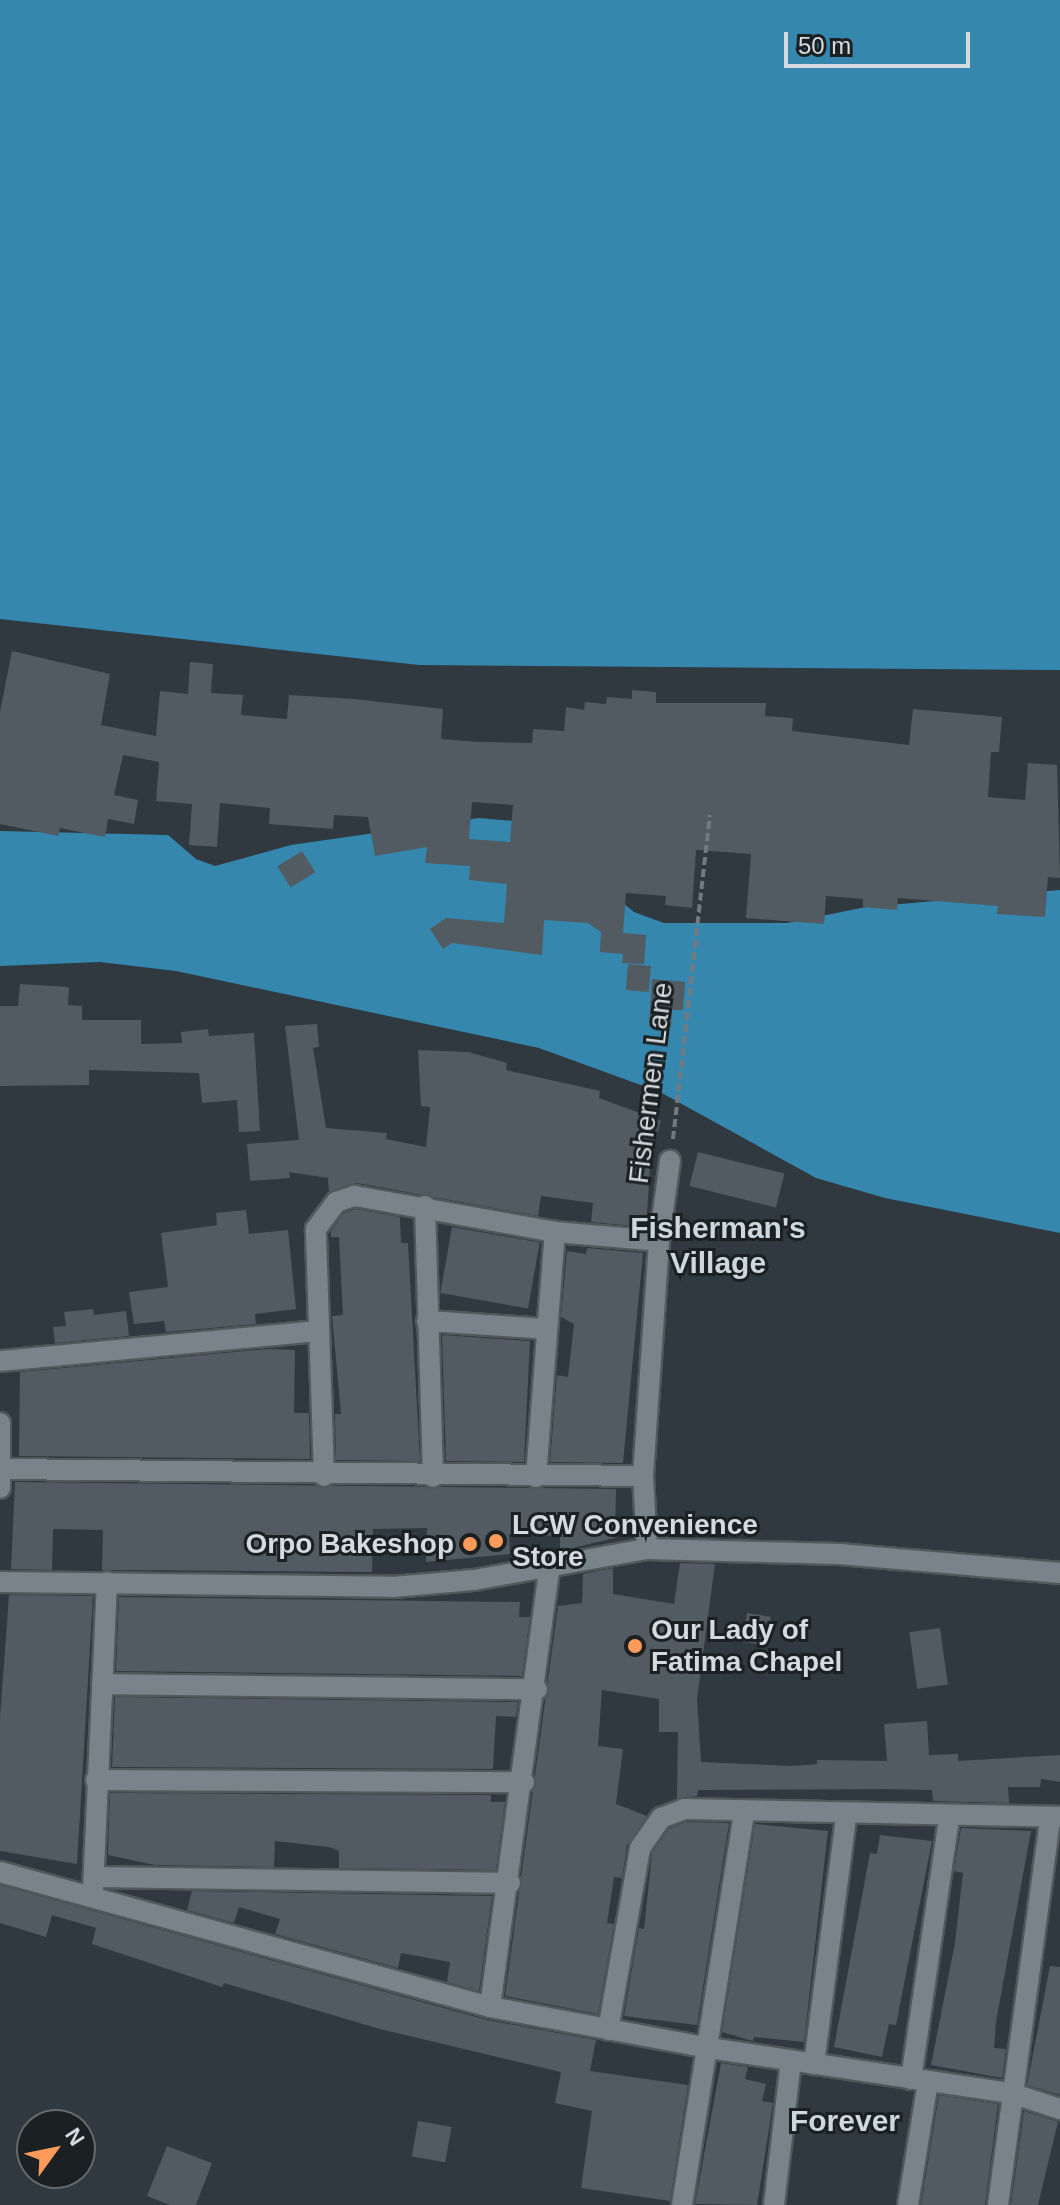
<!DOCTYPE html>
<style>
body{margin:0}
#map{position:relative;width:1060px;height:2205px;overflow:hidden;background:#2f393f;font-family:Arial,sans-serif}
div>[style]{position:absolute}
.water>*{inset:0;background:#3687ad}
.building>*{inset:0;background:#515b61;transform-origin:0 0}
.path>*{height:4px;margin-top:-2px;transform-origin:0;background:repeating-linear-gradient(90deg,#727a7f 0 8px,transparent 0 12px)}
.roads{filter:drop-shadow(2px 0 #50585c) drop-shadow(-2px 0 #50585c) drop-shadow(0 2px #50585c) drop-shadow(0 -2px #50585c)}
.minor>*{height:20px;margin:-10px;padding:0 10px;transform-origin:10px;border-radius:10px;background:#79848a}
.tertiary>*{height:20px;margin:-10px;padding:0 10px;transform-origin:10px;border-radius:10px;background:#79848a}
.dots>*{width:22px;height:22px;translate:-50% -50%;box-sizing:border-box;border:4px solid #1b2022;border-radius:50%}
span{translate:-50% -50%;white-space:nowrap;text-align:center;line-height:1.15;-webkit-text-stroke:6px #1b2022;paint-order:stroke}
.street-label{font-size:28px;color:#d4dadd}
.poi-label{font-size:28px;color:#d4dadd;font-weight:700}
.left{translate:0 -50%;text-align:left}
.right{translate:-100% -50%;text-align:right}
.neighbourhood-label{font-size:30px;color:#ccd8de;font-weight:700}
.north{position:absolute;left:16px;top:2109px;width:80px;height:80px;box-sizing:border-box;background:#1b2022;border:2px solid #656a6d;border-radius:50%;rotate:57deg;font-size:22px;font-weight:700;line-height:32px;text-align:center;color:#d4dadd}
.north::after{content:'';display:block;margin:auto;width:28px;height:36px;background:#ff9b5a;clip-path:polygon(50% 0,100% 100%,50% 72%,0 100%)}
.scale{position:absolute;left:784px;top:32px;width:186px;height:36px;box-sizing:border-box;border:4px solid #d4dadd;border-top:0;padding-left:10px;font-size:24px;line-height:28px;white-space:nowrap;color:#d4dadd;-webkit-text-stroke:6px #1b2022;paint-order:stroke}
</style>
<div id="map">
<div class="water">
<div style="clip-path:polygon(0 0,1060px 0,1060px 670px,419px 665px,0 619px)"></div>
<div style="clip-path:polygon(479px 818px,526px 822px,634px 912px,664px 923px,787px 923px,866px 907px,1060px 890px,1060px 1233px,885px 1198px,816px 1178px,660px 1092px,539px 1048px,176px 971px,100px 962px,0 966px,0 831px,168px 835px,196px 859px,215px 866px,291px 845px)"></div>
</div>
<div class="building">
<div style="clip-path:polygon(evenodd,12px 651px,110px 674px,101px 725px,156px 736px,160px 691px,188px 694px,190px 662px,213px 664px,211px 693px,243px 695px,241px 715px,287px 719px,289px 695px,354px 699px,443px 709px,441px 739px,479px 742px,532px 743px,533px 729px,564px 731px,566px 707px,584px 710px,585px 702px,606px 704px,607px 697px,632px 699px,632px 690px,656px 692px,656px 703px,766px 703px,765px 716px,793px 718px,792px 731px,909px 745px,913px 709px,1002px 717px,999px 752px,991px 752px,988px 797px,1025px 800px,1028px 763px,1057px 765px,1060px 878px,1048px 877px,1045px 917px,997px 914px,998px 906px,898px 898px,897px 910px,863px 907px,863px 899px,826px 896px,824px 924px,746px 918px,751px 854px,696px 850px,692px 908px,665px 905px,666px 896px,626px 893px,623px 933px,646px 935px,644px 964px,622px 963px,623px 954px,600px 952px,601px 932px,588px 923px,544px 920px,542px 955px,452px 943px,443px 949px,430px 929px,446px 918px,504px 923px,507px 884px,469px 880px,470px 866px,425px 863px,427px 847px,375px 856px,368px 817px,334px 815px,333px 829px,269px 824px,270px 808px,220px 803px,217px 847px,189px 845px,192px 804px,156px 801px,159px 762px,123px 755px,114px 795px,138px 800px,134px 824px,108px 819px,105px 837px,60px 828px,58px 836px,0 824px,0 712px,12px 651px,472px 802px,513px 805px,510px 842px,469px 839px,472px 802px)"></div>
<div style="left:302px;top:851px;width:25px;height:29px;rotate:58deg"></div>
<div style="left:628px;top:964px;width:23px;height:26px;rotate:5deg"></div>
<div style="clip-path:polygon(652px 979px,685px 982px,683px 1010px,672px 1010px,671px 1028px,649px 1026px)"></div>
<div style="clip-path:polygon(20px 984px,69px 987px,68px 1005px,82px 1006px,82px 1020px,141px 1020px,141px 1044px,182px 1043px,181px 1032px,208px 1029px,209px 1036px,254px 1033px,260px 1131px,239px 1132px,237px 1100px,202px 1103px,199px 1073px,89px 1070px,89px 1085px,0 1086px,0 1006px,18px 1006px)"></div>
<div style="clip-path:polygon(317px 1024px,319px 1047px,313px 1048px,326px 1128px,387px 1133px,386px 1139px,426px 1147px,430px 1107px,421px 1106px,418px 1050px,468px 1052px,507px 1063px,506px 1070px,600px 1091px,599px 1098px,661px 1121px,651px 1154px,646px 1227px,591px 1222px,593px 1203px,541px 1196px,538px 1216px,357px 1183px,329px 1192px,328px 1178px,289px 1172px,290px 1178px,250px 1181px,247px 1144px,299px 1140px,285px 1026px)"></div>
<div style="left:698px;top:1152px;width:89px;height:35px;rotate:14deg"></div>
<div style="clip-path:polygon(356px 1209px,400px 1217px,401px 1243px,408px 1243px,420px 1461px,336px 1460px,335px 1414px,341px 1414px,332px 1316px,343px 1315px,339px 1237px,331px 1237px,331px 1231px,344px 1213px)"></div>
<div style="clip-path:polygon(246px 1210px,249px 1234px,288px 1230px,296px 1309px,255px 1314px,256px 1324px,166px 1332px,164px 1321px,134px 1324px,129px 1292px,168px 1287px,161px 1233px,217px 1225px,216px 1213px)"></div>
<div style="left:452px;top:1227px;width:89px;height:67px;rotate:10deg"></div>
<div style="clip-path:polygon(587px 1248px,643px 1253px,623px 1463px,550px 1462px,557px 1375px,568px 1377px,574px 1324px,561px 1317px,567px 1251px,586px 1254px)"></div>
<div style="clip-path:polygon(93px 1309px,94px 1315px,126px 1311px,129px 1336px,55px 1343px,53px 1327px,66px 1326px,64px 1312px)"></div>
<div style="clip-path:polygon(442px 1335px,530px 1341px,524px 1462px,446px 1461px)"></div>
<div style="clip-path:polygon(268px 1349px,295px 1350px,294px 1413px,309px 1413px,310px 1459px,19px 1456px,20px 1372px)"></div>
<div style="clip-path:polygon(15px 1482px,616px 1489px,615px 1538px,560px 1551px,560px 1536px,509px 1534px,510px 1554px,426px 1562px,427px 1528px,373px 1529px,372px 1572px,112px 1570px,102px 1570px,103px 1530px,53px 1529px,52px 1570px,11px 1569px)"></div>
<div style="clip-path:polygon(680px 1563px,715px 1564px,697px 1699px,701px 1762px,791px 1766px,817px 1764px,817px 1760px,887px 1761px,884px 1724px,927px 1721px,929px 1755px,958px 1754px,958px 1761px,1060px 1755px,1060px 1782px,1041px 1779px,1040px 1787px,1008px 1787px,1009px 1803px,933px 1801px,932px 1790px,886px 1789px,698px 1790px,697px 1796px,677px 1798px,678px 1732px,659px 1732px,659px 1699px,602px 1690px,598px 1746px,623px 1749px,616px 1804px,647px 1816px,627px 1845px,622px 1878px,614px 1877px,607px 1923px,614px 1924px,598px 2014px,505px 1996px,558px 1606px,582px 1603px,583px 1574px,613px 1568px,613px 1594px,674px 1604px)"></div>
<div style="clip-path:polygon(9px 1595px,93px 1596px,77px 1864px,0 1851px,0 1718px)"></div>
<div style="clip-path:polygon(119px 1597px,520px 1602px,519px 1617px,530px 1617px,522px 1676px,116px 1671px)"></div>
<div style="left:747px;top:1613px;width:24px;height:29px;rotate:9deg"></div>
<div style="left:940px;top:1628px;width:57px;height:31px;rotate:82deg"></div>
<div style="clip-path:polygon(115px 1697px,518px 1702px,516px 1717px,496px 1716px,493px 1769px,112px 1767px)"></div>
<div style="clip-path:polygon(110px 1793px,491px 1795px,491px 1802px,505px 1802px,496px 1870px,339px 1868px,339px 1851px,329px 1847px,275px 1841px,274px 1867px,155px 1865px,108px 1855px)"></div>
<div style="clip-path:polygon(686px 1822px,729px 1823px,697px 2025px,624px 2016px,639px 1928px,644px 1929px,652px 1853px,669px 1829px)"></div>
<div style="clip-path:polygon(755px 1824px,828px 1831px,804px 2042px,754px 2037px,753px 2041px,722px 2032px)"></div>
<div style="clip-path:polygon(961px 1828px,1031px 1831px,996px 2022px,994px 2048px,1006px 2049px,1002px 2078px,931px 2065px,955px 1943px,963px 1873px,954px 1871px)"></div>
<div style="clip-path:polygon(880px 1835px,932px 1841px,896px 2025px,889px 2024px,882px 2057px,834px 2047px,870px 1853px,877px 1854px)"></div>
<div style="clip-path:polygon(0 1885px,487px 2020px,596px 2040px,590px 2071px,688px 2085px,670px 2201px,581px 2188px,592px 2111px,555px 2103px,561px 2072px,380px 2029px,224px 1983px,222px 1987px,92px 1944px,96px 1928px,52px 1915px,46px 1937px,0 1923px)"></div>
<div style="clip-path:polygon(192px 1891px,492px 1896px,479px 1991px,447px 1982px,450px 1962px,401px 1953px,398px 1968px,275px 1934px,280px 1919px,239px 1907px,234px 1923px,187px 1910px)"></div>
<div style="clip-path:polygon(1050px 1966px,1060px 1967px,1060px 2095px,1027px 2085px)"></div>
<div style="clip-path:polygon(721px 2063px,748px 2067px,745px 2079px,766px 2084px,762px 2101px,773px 2103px,757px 2205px,695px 2204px)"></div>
<div style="clip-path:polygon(939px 2095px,998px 2104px,985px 2205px,921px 2205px)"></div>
<div style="clip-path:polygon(1024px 2111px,1058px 2122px,1038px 2205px,1011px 2205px)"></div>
<div style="left:418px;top:2121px;width:34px;height:36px;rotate:10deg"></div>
<div style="clip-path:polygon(167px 2146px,212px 2163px,196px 2205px,170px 2205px,147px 2196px)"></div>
</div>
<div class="path">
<div style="left:673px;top:1139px;width:326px;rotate:-83.5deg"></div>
</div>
<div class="roads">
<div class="minor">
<div style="left:425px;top:1206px;width:271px;rotate:88.3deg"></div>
<div style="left:427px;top:1321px;width:120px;rotate:3.8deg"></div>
<div style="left:0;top:1361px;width:320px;rotate:-5.4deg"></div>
<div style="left:0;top:1423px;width:65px;rotate:90deg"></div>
<div style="left:0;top:1469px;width:643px;rotate:0.62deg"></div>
<div style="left:324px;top:1476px;width:247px;rotate:-91.9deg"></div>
<div style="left:316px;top:1229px;width:34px;rotate:-53deg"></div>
<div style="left:336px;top:1202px;width:20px;rotate:-18deg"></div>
<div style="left:355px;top:1196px;width:203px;rotate:10.2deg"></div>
<div style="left:555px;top:1232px;width:104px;rotate:4.9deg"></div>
<div style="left:536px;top:1477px;width:246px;rotate:-85.6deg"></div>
<div style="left:647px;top:1549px;width:73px;rotate:-93.1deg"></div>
<div style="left:643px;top:1476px;width:236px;rotate:-86.1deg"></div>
<div style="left:659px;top:1241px;width:81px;rotate:-82.2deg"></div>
<div style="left:102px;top:1684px;width:435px;rotate:0.7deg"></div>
<div style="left:96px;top:1780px;width:428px;rotate:0.3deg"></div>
<div style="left:0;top:1872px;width:508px;rotate:15.4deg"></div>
<div style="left:490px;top:2007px;width:223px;rotate:10.6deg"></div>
<div style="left:709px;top:2048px;width:305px;rotate:8.5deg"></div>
<div style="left:1011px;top:2093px;width:52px;rotate:18.1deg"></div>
<div style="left:95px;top:1877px;width:415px;rotate:0.8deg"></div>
<div style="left:93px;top:1890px;width:308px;rotate:-87.4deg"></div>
<div style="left:490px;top:2007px;width:445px;rotate:-82.3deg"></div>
<div style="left:608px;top:2030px;width:185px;rotate:-80deg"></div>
<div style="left:640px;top:1848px;width:37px;rotate:-55deg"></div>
<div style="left:661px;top:1818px;width:25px;rotate:-21deg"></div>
<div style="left:684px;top:1809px;width:376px;rotate:1.2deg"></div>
<div style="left:814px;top:2064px;width:250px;rotate:-82.6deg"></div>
<div style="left:911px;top:2079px;width:264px;rotate:-81.7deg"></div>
<div style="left:682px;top:2205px;width:398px;rotate:-81deg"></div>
<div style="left:774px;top:2205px;width:145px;rotate:-83.3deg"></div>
<div style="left:908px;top:2205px;width:125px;rotate:-80.8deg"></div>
<div style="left:998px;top:2205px;width:390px;rotate:-82.3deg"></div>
</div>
<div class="tertiary">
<div style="left:0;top:1582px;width:393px;rotate:0.7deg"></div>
<div style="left:393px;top:1587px;width:81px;rotate:-4.9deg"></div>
<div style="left:474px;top:1580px;width:176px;rotate:-10.2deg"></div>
<div style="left:647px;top:1549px;width:192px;rotate:1.5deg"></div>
<div style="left:839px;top:1554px;width:222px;rotate:4.9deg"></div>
</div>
</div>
<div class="dots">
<div style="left:496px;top:1541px;background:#ff9b5a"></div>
<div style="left:470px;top:1544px;background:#ff9b5a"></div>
<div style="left:635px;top:1646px;background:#ff9b5a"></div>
</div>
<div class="street-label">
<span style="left:651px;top:1083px;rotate:-83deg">Fishermen Lane</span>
</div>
<div class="poi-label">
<span class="left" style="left:512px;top:1541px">LCW Convenience<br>Store</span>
<span class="right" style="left:454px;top:1544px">Orpo Bakeshop</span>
<span class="left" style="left:651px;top:1646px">Our Lady of<br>Fatima Chapel</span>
</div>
<div class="neighbourhood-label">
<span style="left:718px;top:1245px">Fisherman's<br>Village</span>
<span style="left:845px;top:2121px">Forever</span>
</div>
<div class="north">N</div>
<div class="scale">50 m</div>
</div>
